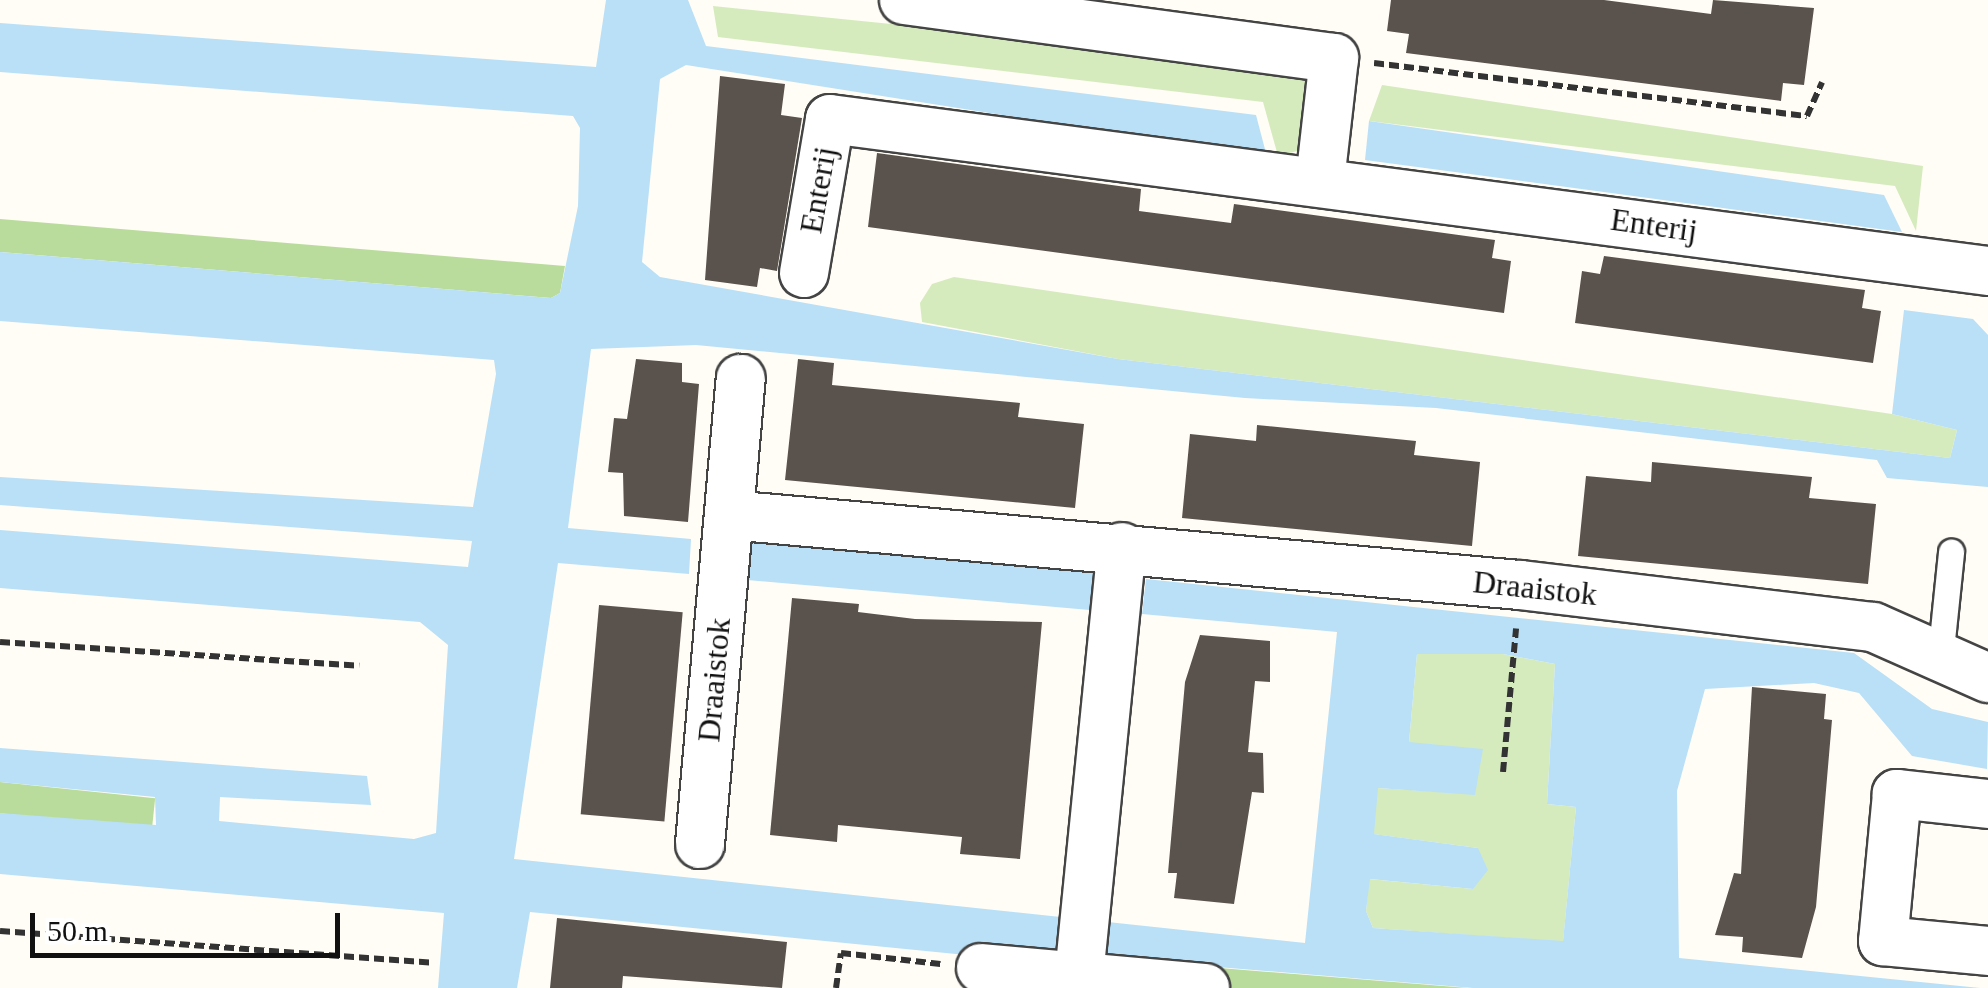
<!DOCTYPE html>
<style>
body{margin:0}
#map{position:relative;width:1988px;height:988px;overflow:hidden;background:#fffdf5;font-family:"Times New Roman",serif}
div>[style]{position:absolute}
.green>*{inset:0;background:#d5ebbd}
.forest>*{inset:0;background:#b9dc9c;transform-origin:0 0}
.water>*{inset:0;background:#b9e0f7;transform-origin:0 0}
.building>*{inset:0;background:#5a524d;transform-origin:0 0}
.path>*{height:6px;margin-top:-3px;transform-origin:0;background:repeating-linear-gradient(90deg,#333 0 10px,transparent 0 15px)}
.roads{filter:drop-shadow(2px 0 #444) drop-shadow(-2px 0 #444) drop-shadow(0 2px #444) drop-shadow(0 -2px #444)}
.service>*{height:25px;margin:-12.5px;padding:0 12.5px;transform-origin:12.5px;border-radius:12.5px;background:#fff}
.minor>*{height:48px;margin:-24px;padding:0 24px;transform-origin:24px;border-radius:24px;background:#fff}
span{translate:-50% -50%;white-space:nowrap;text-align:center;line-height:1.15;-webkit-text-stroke:10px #fff;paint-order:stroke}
.street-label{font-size:32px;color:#111}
.scale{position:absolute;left:30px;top:913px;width:310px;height:45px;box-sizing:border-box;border:5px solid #111;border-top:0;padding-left:12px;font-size:30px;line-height:35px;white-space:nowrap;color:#111;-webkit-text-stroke:8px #fff;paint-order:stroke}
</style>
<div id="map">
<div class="green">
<div style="clip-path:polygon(713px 6px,1248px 60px,1312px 81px,1301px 150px,1278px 156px,1263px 102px,718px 37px)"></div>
<div style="clip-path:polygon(1382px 85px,1923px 166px,1916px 231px,1895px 186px,1369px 121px)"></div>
<div style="clip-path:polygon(954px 277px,1892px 414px,1957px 430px,1950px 458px,1118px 359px,922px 322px,920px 303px,932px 284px)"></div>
<div style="clip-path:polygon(1417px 654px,1503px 654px,1555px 664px,1547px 804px,1576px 807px,1563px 942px,1373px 928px,1366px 911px,1369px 879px,1473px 889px,1478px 848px,1373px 834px,1377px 788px,1475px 794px,1409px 742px)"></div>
</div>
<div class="forest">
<div style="clip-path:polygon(0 219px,565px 266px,560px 293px,551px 298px,0 252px)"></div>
<div style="left:0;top:782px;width:156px;height:31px;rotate:6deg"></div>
<div style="clip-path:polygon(1108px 959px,1468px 988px,1197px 988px)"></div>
</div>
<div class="water">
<div style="clip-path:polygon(evenodd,606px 0,688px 0,706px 46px,1256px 115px,1267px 157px,686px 65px,660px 79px,642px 262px,660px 277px,1118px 359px,1950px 458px,1957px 430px,1892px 414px,1904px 310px,1973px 319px,1988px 335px,1988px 487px,1887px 478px,1877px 460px,1436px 408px,1245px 398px,696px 345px,591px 349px,568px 528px,691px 539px,689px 574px,558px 563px,514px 859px,1305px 943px,1337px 632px,1142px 614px,1146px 579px,1854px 653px,1932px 709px,1988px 722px,1987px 769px,1912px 756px,1859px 693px,1814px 683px,1705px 689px,1677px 791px,1679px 958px,1980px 988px,1473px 988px,1108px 958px,956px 954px,530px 912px,517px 988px,438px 988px,444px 913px,0 874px,0 813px,156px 825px,155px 797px,0 782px,0 748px,367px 776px,371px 805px,220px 797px,219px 821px,414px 839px,436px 833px,448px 645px,420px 622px,0 588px,0 530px,468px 567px,472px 541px,0 505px,0 477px,473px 507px,496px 374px,494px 360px,0 321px,0 252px,551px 298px,560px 293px,578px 206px,580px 128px,573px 116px,0 72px,0 23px,596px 67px,606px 0,1417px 654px,1503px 654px,1555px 664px,1547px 804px,1576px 807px,1563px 941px,1373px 928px,1366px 911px,1370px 879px,1473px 889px,1488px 870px,1478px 848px,1374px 834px,1378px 788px,1475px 795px,1483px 749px,1409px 742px,1417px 654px)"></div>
<div style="clip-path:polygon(1369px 121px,1884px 195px,1902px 232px,1365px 160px)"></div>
<div style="left:748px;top:542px;width:352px;height:38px;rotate:5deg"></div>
</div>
<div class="building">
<div style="clip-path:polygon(1391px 0,1604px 0,1711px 14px,1713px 0,1814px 8px,1804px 85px,1783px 83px,1781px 101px,1406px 53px,1409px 34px,1387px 31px)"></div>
<div style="clip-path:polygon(720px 76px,785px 84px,781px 115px,802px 118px,777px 271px,760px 268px,757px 287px,705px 280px)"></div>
<div style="clip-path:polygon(877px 153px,1141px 189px,1139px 211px,1231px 223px,1234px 204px,1495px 240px,1492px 258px,1511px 261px,1504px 313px,868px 227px)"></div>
<div style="clip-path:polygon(1604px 256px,1865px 290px,1862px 308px,1881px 311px,1873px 363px,1575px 323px,1582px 271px,1600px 274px)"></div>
<div style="clip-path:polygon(636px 359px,682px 363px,682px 382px,699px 384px,688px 522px,624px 516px,623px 473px,608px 472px,614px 418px,627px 419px)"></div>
<div style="clip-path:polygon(798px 359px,834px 363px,832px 385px,1020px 403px,1018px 417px,1084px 424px,1075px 508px,785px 480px)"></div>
<div style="clip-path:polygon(1257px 425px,1416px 441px,1414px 455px,1480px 462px,1472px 546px,1182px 518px,1190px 434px,1256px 441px)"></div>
<div style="clip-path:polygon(1652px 462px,1812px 477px,1809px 498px,1876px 504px,1868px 584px,1578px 556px,1586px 476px,1651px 482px)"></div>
<div style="clip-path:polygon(792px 598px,859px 604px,858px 612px,915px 619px,1042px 622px,1020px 859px,960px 854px,962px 837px,838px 825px,837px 842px,770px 835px)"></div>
<div style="left:599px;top:605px;width:84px;height:210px;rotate:5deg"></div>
<div style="clip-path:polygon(1200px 635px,1270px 641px,1270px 682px,1255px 681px,1248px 752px,1263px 753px,1264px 793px,1252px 792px,1234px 904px,1174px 898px,1177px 873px,1168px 873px,1185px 682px)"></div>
<div style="clip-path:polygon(1752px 687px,1826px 694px,1824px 719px,1832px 720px,1816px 907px,1802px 958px,1742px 952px,1743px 937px,1715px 935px,1734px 873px,1741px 874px)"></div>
<div style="clip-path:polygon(557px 918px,787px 942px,782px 988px,623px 976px,622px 988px,550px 988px)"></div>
</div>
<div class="path">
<div style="left:1374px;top:63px;width:436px;rotate:7deg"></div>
<div style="left:1807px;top:116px;width:37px;rotate:-66deg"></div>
<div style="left:0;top:642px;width:360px;rotate:3.8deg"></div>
<div style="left:1503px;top:772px;width:144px;rotate:-84.8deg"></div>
<div style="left:0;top:931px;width:434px;rotate:4.2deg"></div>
<div style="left:836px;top:988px;width:35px;rotate:-82deg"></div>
<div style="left:841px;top:953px;width:100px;rotate:6.3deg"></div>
</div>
<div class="roads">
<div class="service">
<div style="left:1940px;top:659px;width:108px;rotate:-84.1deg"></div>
</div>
<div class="minor">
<div style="left:904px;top:0;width:434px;rotate:7.7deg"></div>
<div style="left:1334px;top:58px;width:123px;rotate:96.5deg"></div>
<div style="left:804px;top:273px;width:156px;rotate:-80.4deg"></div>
<div style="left:830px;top:119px;width:1168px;rotate:7.48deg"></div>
<div style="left:729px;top:515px;width:794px;rotate:5.06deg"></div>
<div style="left:1520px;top:585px;width:355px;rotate:6.8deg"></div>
<div style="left:1873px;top:627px;width:126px;rotate:23.9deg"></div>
<div style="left:1988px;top:804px;width:92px;rotate:-173.7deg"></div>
<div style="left:1897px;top:794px;width:148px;rotate:95.4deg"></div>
<div style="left:1883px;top:941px;width:105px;rotate:5.4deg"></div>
<div style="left:700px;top:844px;width:467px;rotate:-85deg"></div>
<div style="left:981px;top:968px;width:225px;rotate:5.1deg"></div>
<div style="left:1079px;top:976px;width:431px;rotate:-84.3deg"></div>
</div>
</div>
<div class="street-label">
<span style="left:818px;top:190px;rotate:-80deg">Enterij</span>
<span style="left:1654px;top:225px;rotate:8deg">Enterij</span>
<span style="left:1535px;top:588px;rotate:6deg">Draaistok</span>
<span style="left:714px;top:680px;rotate:-85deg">Draaistok</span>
</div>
<div class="scale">50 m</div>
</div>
